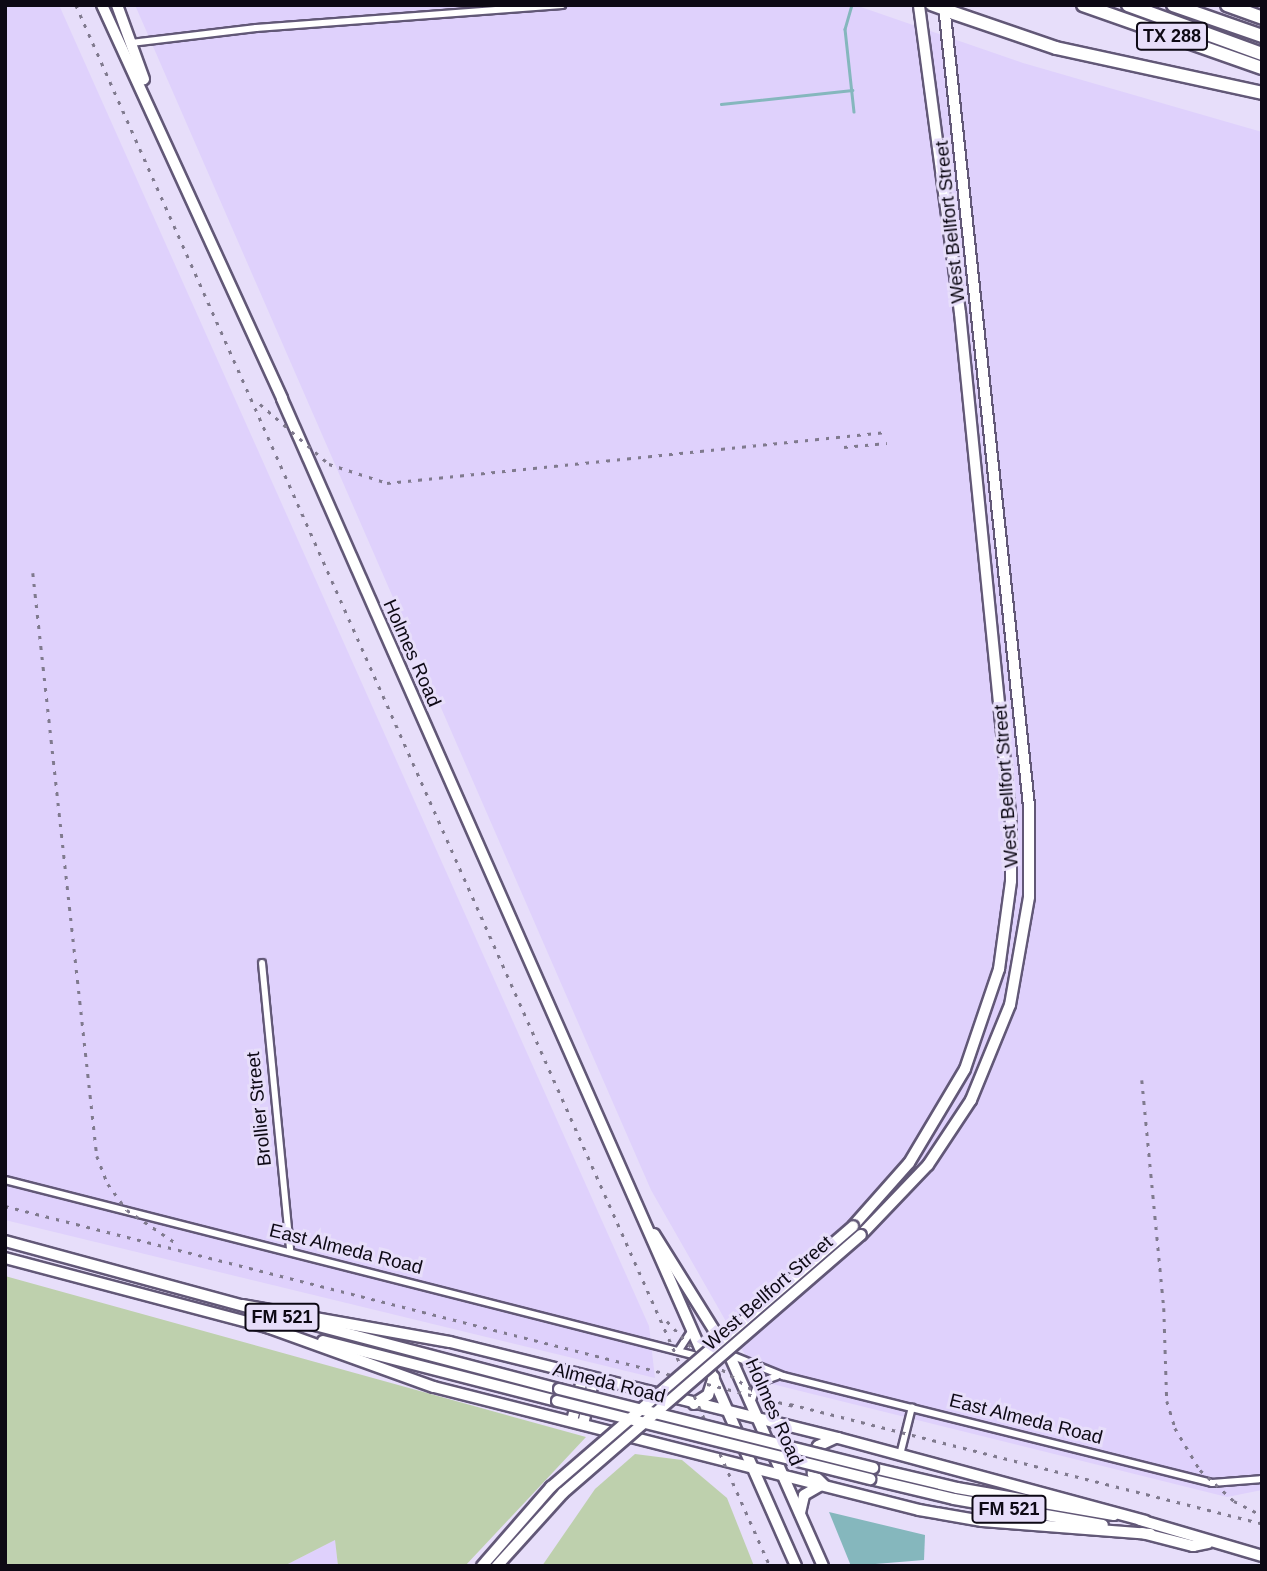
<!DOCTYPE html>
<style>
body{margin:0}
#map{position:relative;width:1267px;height:1571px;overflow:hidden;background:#e7defa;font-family:Arial,sans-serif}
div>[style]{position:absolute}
.built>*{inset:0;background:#dfd1fc}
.green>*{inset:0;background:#bed0ad}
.water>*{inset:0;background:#85b7bd}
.stream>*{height:2.5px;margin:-1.25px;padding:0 1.25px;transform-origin:1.25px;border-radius:1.25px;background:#85b7bd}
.roads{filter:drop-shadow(2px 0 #625877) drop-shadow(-2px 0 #625877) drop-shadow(0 2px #625877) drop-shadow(0 -2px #625877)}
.street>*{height:6px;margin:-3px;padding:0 3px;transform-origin:3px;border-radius:3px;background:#fff}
.secondary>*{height:10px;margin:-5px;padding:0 5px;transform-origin:5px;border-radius:5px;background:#fff}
.primary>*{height:10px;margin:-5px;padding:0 5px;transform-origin:5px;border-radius:5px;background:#fff}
.highway>*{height:12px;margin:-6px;padding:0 6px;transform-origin:6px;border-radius:6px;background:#fff}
.rail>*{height:2.5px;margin-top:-1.25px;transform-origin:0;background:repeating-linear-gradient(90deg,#807a8e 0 3.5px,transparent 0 10.5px)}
.bridges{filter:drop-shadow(2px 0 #625877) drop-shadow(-2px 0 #625877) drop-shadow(0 2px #625877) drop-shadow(0 -2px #625877)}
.secondary-bridge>*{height:10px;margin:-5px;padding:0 5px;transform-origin:5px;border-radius:5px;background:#fff}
.primary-bridge>*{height:10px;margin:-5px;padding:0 5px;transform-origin:5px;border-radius:5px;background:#fff}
span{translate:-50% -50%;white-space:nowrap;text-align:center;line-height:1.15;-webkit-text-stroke:6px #e7defa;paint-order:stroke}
.shield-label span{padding:2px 5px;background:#e7defa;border:2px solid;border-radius:5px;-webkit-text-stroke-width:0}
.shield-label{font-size:18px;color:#0d0914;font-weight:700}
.street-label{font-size:19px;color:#0d0914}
.frame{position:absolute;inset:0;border:7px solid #0d0914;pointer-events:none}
</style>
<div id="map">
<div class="built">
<div style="clip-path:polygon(5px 5px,59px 5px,649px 1326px,655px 1378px,5px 1220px)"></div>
<div style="clip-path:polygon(135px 5px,855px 5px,1023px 63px,1262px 132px,1262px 1490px,1227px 1497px,760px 1381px,651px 1190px)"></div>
<div style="clip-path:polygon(335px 1540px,338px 1566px,284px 1566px)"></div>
</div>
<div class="green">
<div style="clip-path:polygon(5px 1276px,586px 1437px,465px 1566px,338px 1566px,335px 1540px,284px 1566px,5px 1566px)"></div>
<div style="clip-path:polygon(635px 1454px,682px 1460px,727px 1498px,754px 1566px,542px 1566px,595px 1489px)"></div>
</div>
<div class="water">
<div style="clip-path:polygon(829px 1512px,925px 1535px,924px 1560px,851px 1566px)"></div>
</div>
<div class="stream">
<div style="left:852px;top:5px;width:25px;rotate:106deg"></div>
<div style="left:845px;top:29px;width:83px;rotate:83.8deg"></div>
<div style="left:721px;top:104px;width:132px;rotate:-6.1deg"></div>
</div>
<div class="roads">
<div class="street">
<div style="left:131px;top:43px;width:126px;rotate:-6.8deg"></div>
<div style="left:256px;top:28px;width:307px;rotate:-4.3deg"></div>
<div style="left:262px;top:963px;width:289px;rotate:84.4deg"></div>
<div style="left:5px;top:1180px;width:718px;rotate:14.27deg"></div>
<div style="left:679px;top:1350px;width:24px;rotate:-57deg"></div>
<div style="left:731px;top:1355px;width:56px;rotate:22deg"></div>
<div style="left:783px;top:1376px;width:442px;rotate:14deg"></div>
<div style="left:1212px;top:1483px;width:50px;rotate:-4.6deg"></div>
<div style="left:752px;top:1400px;width:18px;rotate:-71deg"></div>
<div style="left:758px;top:1383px;width:20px;rotate:-20deg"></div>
<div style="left:900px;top:1455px;width:49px;rotate:-76deg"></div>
</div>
<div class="secondary">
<div style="left:102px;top:5px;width:433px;rotate:65.4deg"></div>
<div style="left:282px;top:399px;width:1275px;rotate:66.23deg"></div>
<div style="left:117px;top:5px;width:79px;rotate:70deg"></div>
<div style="left:931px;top:5px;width:15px;rotate:20deg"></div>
<div style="left:853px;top:1226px;width:84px;rotate:-48.4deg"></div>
<div style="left:909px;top:1163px;width:109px;rotate:-59.2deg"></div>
<div style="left:965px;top:1069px;width:106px;rotate:-71.2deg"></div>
<div style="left:999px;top:969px;width:89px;rotate:-82.2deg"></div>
<div style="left:1011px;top:881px;width:58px;rotate:-90deg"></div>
<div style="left:1011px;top:823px;width:513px;rotate:-95.71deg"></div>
<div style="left:960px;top:313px;width:311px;rotate:-97.6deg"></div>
<div style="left:654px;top:1234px;width:142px;rotate:58deg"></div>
<div style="left:729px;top:1354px;width:232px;rotate:66.1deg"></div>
<div style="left:861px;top:1235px;width:97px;rotate:-46.3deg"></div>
<div style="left:928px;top:1165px;width:78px;rotate:-56.5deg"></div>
<div style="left:971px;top:1100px;width:103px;rotate:-67.7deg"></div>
<div style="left:1010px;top:1005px;width:110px;rotate:-80deg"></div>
<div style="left:1029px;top:897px;width:91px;rotate:-90deg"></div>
<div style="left:1029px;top:806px;width:805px;rotate:-96.06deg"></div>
</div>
<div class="primary">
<div style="left:5px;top:1241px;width:252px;rotate:15.2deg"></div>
<div style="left:5px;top:1258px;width:277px;rotate:14.8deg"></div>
<div style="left:242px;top:1305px;width:211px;rotate:10.1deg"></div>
<div style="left:450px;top:1342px;width:400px;rotate:13.9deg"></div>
<div style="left:838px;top:1438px;width:318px;rotate:15.1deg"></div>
<div style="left:288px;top:1318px;width:280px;rotate:14.7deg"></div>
<div style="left:267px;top:1327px;width:177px;rotate:19.8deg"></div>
<div style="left:434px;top:1387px;width:500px;rotate:14.23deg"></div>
<div style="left:919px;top:1510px;width:64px;rotate:9.9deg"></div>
<div style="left:982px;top:1521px;width:169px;rotate:4.4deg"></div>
<div style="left:323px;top:1341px;width:242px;rotate:14.4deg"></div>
<div style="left:694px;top:1404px;width:17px;rotate:-33deg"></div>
<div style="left:708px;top:1395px;width:19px;rotate:-72deg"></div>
<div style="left:572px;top:1421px;width:46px;rotate:-76.3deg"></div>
<div style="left:583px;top:1424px;width:47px;rotate:-76.6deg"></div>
<div style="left:873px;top:1468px;width:86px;rotate:13.4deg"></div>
<div style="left:957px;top:1488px;width:159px;rotate:9.8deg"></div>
<div style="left:870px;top:1479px;width:86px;rotate:13.4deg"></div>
<div style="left:954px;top:1499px;width:151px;rotate:9.9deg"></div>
<div style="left:824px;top:1485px;width:16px;rotate:-135deg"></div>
<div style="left:813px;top:1474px;width:16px;rotate:-94deg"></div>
<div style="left:812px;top:1458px;width:13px;rotate:-63deg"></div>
<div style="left:818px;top:1446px;width:19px;rotate:-25deg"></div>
<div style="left:800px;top:1513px;width:18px;rotate:-77deg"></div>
<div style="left:804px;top:1495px;width:20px;rotate:-30deg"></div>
<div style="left:1140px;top:1520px;width:127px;rotate:16.4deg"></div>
<div style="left:1142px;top:1533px;width:53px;rotate:14.3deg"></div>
<div style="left:1193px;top:1546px;width:15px;rotate:-11deg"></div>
</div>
<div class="highway">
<div style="left:1083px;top:5px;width:190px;rotate:19.4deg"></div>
<div style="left:1128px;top:5px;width:143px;rotate:20.1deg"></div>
<div style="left:1173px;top:5px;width:94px;rotate:19.2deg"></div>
<div style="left:1227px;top:5px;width:37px;rotate:20deg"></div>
<div style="left:945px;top:10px;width:117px;rotate:18.9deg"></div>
<div style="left:1056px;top:48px;width:211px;rotate:12.3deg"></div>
</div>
</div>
<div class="rail">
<div style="left:76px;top:5px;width:1708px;rotate:66.03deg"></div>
<div style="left:260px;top:404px;width:91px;rotate:41deg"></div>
<div style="left:329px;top:464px;width:61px;rotate:18.1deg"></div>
<div style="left:387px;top:483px;width:502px;rotate:-5.84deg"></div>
<div style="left:844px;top:447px;width:43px;rotate:-5.3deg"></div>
<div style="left:33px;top:573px;width:587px;rotate:83.74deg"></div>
<div style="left:97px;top:1156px;width:30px;rotate:69deg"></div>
<div style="left:108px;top:1184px;width:32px;rotate:54deg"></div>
<div style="left:127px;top:1210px;width:59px;rotate:34deg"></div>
<div style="left:1142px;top:1080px;width:229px;rotate:84.5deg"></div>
<div style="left:1164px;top:1308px;width:93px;rotate:88.2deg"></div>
<div style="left:1167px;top:1401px;width:28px;rotate:73deg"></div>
<div style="left:1175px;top:1428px;width:49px;rotate:59.2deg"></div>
<div style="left:1200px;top:1470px;width:46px;rotate:42.4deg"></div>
<div style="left:1234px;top:1501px;width:31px;rotate:27deg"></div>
<div style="left:5px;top:1206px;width:818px;rotate:14.22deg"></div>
<div style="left:667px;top:1321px;width:42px;rotate:46.9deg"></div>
<div style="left:696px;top:1352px;width:66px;rotate:33.9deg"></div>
<div style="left:790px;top:1404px;width:487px;rotate:14.2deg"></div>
</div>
<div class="bridges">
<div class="secondary-bridge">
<div style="left:482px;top:1566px;width:105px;rotate:-48.9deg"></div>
<div style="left:551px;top:1487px;width:399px;rotate:-40.8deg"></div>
<div style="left:497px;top:1566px;width:98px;rotate:-47.9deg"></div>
<div style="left:563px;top:1493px;width:394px;rotate:-40.9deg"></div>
</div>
<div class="primary-bridge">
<div style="left:559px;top:1389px;width:324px;rotate:14.1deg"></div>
<div style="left:557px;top:1401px;width:323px;rotate:14deg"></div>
</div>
</div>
<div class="shield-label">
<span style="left:1172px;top:36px">TX 288</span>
<span style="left:282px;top:1317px">FM 521</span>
<span style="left:1009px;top:1509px">FM 521</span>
</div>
<div class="street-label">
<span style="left:950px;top:222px;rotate:-96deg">West Bellfort Street</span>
<span style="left:412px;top:653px;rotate:66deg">Holmes Road</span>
<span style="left:1006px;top:786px;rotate:-94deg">West Bellfort Street</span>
<span style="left:259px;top:1109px;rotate:-96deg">Brollier Street</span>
<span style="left:346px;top:1249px;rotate:14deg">East Almeda Road</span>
<span style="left:768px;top:1293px;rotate:-41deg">West Bellfort Street</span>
<span style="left:609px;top:1383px;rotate:14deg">Almeda Road</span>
<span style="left:774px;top:1412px;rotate:66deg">Holmes Road</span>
<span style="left:1026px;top:1419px;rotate:14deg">East Almeda Road</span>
</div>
<div class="frame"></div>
</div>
